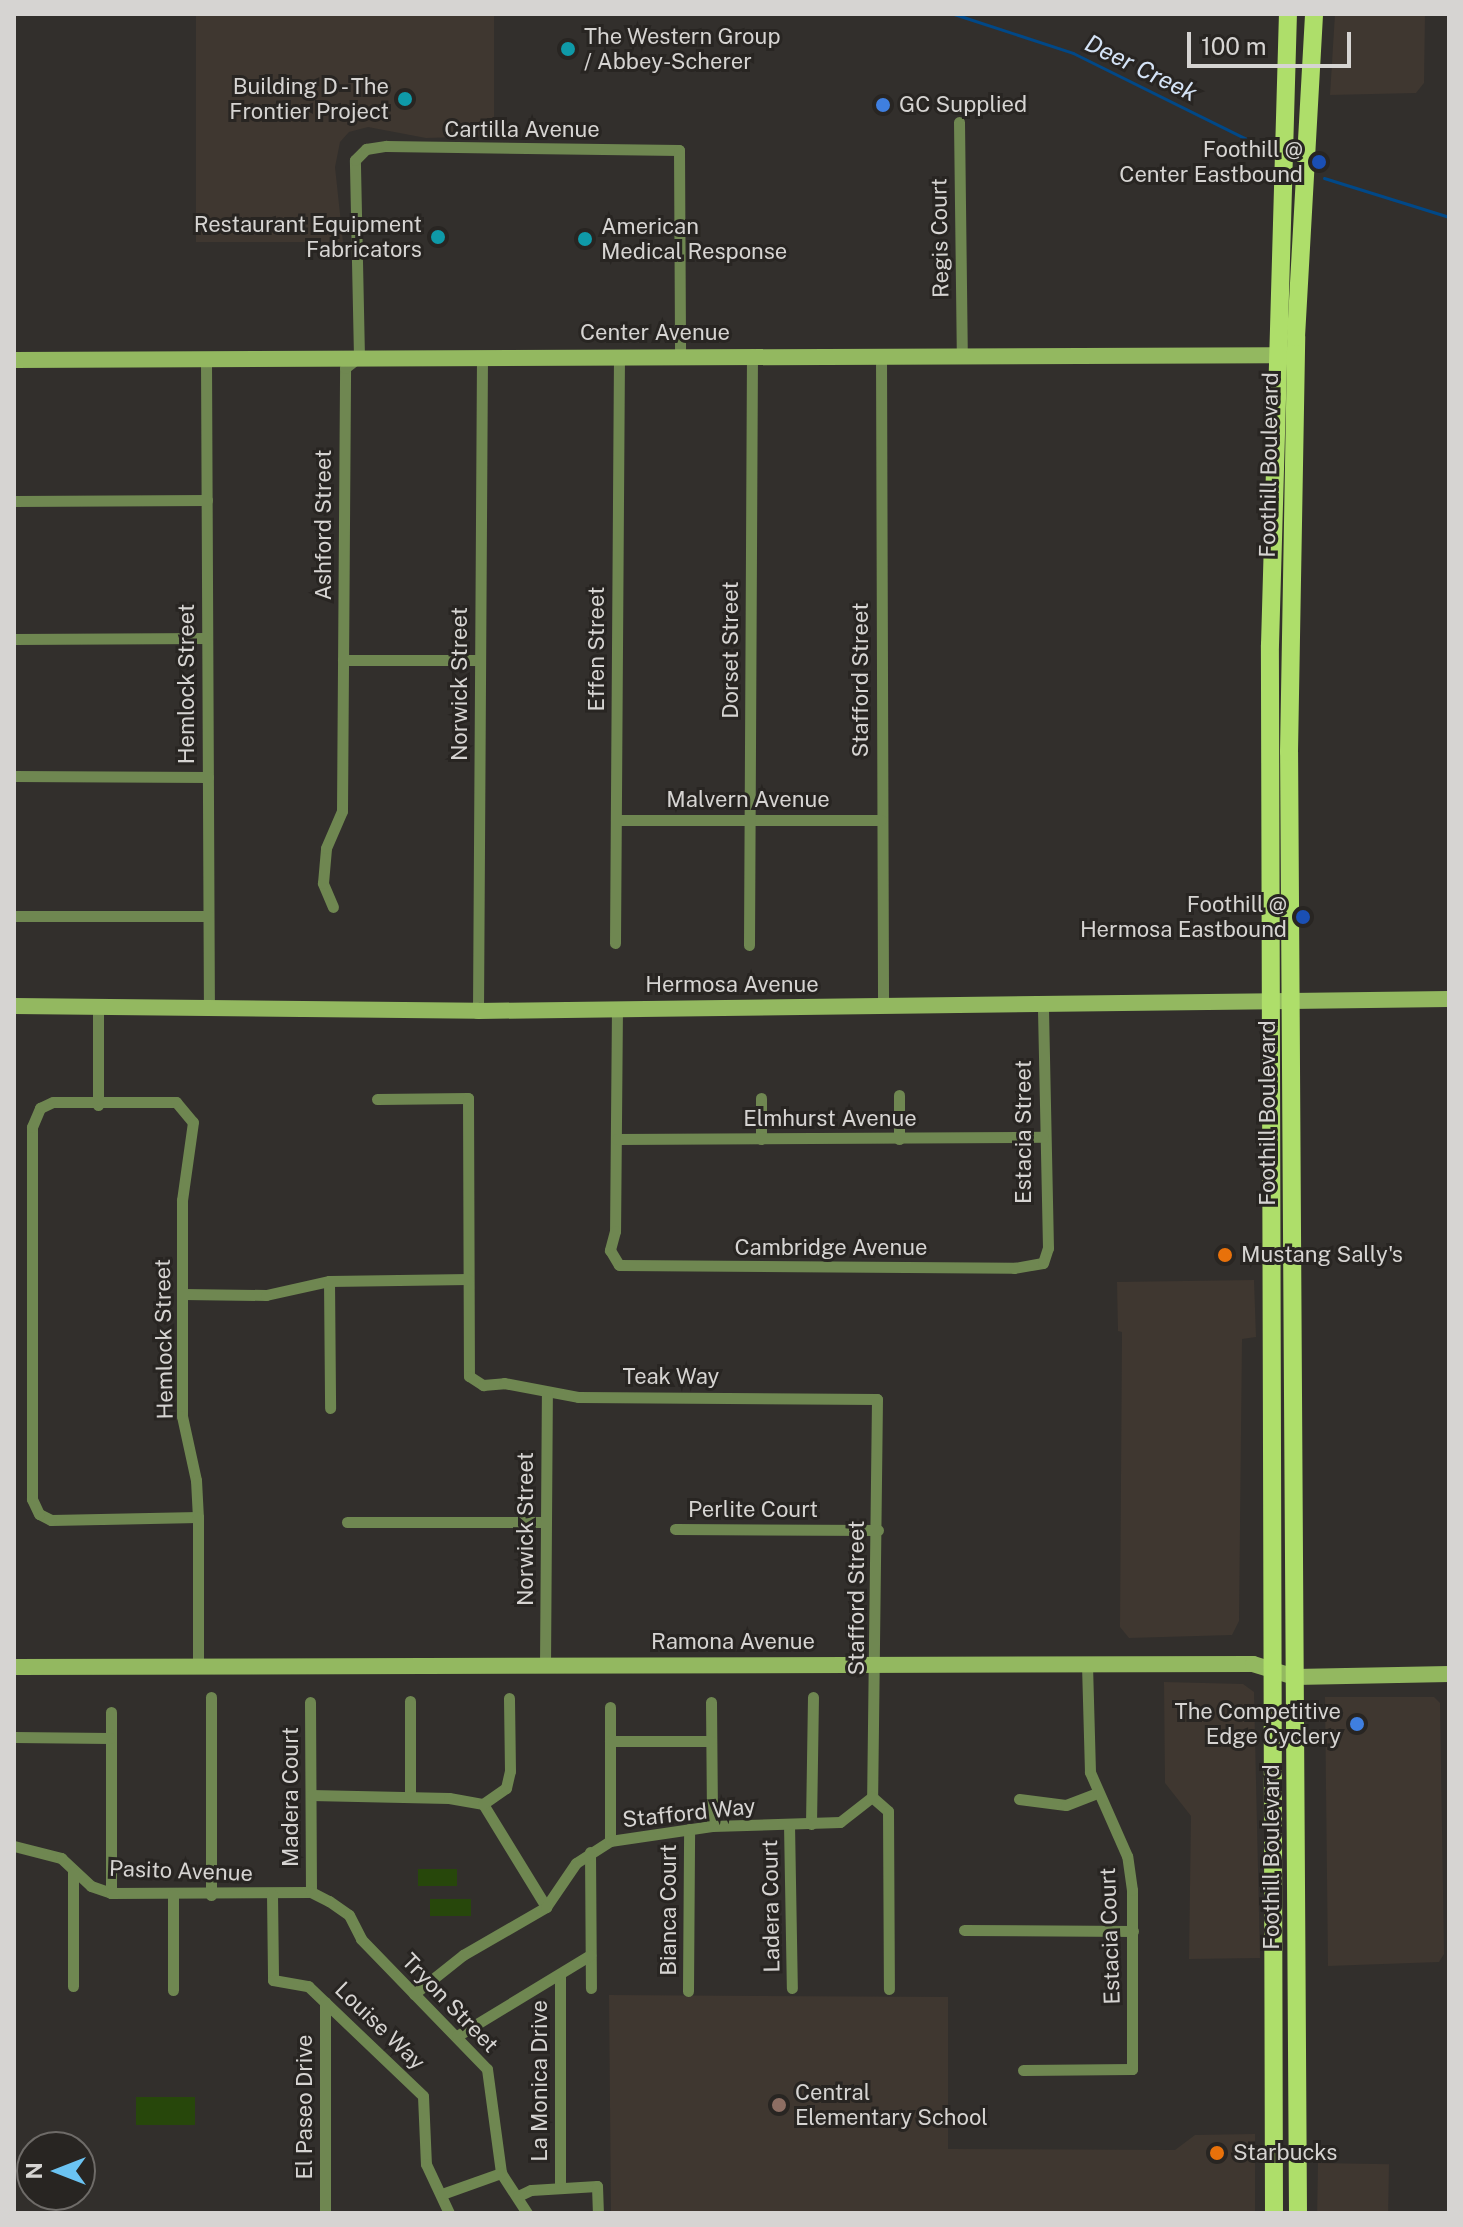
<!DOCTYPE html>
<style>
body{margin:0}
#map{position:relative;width:1463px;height:2227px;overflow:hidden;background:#322f2c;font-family:"Public Sans",sans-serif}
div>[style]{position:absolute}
.built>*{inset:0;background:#3f3730;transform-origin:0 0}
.green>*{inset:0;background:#27470b;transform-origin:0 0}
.stream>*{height:3px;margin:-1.5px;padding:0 1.5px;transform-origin:1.5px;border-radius:1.5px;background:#014887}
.street>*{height:11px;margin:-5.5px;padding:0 5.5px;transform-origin:5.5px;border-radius:5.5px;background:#6f8751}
.secondary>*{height:16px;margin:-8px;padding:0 8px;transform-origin:8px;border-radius:8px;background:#93b860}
.primary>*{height:18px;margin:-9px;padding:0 9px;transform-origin:9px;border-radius:9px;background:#aede6a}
.dots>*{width:22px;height:22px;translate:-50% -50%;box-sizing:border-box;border:4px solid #282522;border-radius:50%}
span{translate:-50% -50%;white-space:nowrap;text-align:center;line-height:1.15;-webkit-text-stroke:6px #282522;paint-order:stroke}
.poi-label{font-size:22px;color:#d6d4d2}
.left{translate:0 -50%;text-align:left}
.right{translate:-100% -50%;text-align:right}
.street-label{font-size:22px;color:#d6d4d2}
.water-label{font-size:24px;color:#d4e3f6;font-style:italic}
.frame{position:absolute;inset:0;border:16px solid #d6d4d2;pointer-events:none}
.north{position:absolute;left:16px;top:2131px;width:80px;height:80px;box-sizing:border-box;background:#282522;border:2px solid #6e6b68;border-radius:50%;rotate:270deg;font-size:22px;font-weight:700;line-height:32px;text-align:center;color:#d6d4d2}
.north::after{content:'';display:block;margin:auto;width:28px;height:36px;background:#6bc3f2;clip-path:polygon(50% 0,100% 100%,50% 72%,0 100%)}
.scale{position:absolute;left:1187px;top:32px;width:164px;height:36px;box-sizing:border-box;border:4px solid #d6d4d2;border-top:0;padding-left:10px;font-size:24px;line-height:28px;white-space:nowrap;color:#d6d4d2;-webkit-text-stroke:6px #282522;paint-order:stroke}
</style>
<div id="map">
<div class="built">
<div style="clip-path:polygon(196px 14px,494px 14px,494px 136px,426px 138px,368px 127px,349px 132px,340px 142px,335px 167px,343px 242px,196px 242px)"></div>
<div style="clip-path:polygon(1335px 14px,1425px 14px,1424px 83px,1416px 93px,1330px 95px)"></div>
<div style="clip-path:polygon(1254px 1280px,1256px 1337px,1242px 1339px,1239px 1621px,1232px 1635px,1129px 1638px,1120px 1627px,1122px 1332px,1118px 1331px,1117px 1282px)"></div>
<div style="clip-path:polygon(1164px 1682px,1243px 1684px,1254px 1692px,1260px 1958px,1189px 1959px,1191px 1816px,1165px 1783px)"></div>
<div style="clip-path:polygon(1325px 1697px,1434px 1697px,1440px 1703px,1444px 1954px,1439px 1962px,1328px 1966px)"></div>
<div style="clip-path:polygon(609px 1995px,948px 1997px,948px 2149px,1175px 2150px,1195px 2135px,1255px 2134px,1255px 2213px,611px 2213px)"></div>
<div style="left:1318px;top:2163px;width:71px;height:50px;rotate:1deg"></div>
</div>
<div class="green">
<div style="left:457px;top:1869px;width:17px;height:39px;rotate:90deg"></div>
<div style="left:430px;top:1899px;width:41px;height:17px"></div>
<div style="left:195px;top:2097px;width:28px;height:59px;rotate:90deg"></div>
</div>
<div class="stream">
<div style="left:954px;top:14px;width:125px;rotate:18.1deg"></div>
<div style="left:1073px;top:53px;width:213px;rotate:26.4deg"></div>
<div style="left:1324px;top:178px;width:131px;rotate:17.3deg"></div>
</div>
<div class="street">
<div style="left:959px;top:122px;width:232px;rotate:89.3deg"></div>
<div style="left:881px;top:354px;width:652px;rotate:89.82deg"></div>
<div style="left:206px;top:360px;width:649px;rotate:89.74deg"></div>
<div style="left:14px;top:501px;width:193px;rotate:-0.3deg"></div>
<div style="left:14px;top:639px;width:193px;rotate:-0.3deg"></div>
<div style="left:343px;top:660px;width:137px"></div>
<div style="left:14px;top:776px;width:194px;rotate:0.3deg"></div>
<div style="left:616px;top:820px;width:265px"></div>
<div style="left:333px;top:907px;width:26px;rotate:-113deg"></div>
<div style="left:323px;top:883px;width:35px;rotate:-85deg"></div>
<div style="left:326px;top:848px;width:40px;rotate:-66.6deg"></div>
<div style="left:342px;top:811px;width:443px;rotate:-89.6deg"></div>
<div style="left:345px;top:368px;width:18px;rotate:-38deg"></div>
<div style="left:359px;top:357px;width:197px;rotate:-91.2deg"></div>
<div style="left:355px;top:160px;width:16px;rotate:-45deg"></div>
<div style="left:366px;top:149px;width:20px;rotate:-9deg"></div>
<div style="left:386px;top:146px;width:293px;rotate:0.8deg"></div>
<div style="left:679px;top:150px;width:205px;rotate:89.7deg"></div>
<div style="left:14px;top:916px;width:194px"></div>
<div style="left:615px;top:943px;width:588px;rotate:-89.61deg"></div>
<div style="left:749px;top:945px;width:591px;rotate:-89.71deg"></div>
<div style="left:617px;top:1007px;width:224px;rotate:90.5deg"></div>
<div style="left:615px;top:1231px;width:20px;rotate:105deg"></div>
<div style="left:610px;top:1250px;width:17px;rotate:59deg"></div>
<div style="left:619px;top:1265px;width:395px;rotate:0.4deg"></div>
<div style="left:1014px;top:1268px;width:29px;rotate:-10deg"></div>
<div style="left:1043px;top:1263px;width:16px;rotate:-72deg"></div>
<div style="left:1048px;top:1248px;width:247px;rotate:-91.2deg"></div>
<div style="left:478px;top:1011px;width:655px;rotate:-89.65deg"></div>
<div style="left:761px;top:1098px;width:41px;rotate:90deg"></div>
<div style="left:377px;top:1099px;width:91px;rotate:-0.6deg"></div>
<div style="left:468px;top:1098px;width:278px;rotate:89.8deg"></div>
<div style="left:469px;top:1376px;width:17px;rotate:33deg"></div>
<div style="left:483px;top:1385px;width:21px;rotate:-5deg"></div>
<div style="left:504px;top:1383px;width:75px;rotate:10.7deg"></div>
<div style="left:578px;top:1397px;width:299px;rotate:0.4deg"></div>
<div style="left:877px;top:1399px;width:398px;rotate:90.7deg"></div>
<div style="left:98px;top:1105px;width:100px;rotate:-90deg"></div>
<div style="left:617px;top:1139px;width:426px;rotate:-0.3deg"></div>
<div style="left:899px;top:1139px;width:44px;rotate:-90deg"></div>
<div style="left:329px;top:1281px;width:127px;rotate:89.5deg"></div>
<div style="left:183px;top:1294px;width:83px;rotate:0.7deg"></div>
<div style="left:266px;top:1295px;width:65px;rotate:-12.5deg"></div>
<div style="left:329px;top:1281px;width:139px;rotate:-0.8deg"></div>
<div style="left:198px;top:1517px;width:147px;rotate:178.8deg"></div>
<div style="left:51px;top:1520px;width:13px;rotate:-153deg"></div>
<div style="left:39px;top:1514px;width:17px;rotate:-115deg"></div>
<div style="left:32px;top:1499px;width:372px;rotate:-90deg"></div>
<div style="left:32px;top:1127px;width:21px;rotate:-67deg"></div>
<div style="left:40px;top:1108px;width:14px;rotate:-25deg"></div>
<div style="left:53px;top:1102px;width:123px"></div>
<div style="left:176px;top:1102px;width:26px;rotate:50deg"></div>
<div style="left:193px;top:1122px;width:79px;rotate:98deg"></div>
<div style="left:182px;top:1200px;width:216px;rotate:90deg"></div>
<div style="left:182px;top:1416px;width:66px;rotate:77.7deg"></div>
<div style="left:196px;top:1480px;width:37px;rotate:87deg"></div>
<div style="left:198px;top:1517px;width:149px;rotate:90deg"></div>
<div style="left:347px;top:1522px;width:199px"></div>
<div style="left:675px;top:1529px;width:203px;rotate:0.3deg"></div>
<div style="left:545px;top:1666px;width:274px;rotate:-89.6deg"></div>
<div style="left:211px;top:1697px;width:198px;rotate:90deg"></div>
<div style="left:410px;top:1701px;width:96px;rotate:90deg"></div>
<div style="left:310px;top:1702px;width:190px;rotate:89.7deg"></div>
<div style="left:711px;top:1702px;width:124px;rotate:89.5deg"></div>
<div style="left:610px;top:1707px;width:134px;rotate:90deg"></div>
<div style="left:111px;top:1712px;width:181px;rotate:90deg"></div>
<div style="left:14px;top:1737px;width:96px;rotate:0.6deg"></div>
<div style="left:610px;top:1741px;width:101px"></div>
<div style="left:311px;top:1795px;width:138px;rotate:1.2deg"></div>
<div style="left:449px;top:1798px;width:35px;rotate:10deg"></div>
<div style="left:483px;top:1804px;width:121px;rotate:58.5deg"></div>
<div style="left:872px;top:1797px;width:21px;rotate:41deg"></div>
<div style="left:888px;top:1811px;width:178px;rotate:89.7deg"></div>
<div style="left:1019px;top:1799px;width:47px;rotate:7.3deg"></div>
<div style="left:1066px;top:1805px;width:33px;rotate:-21deg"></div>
<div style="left:483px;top:1804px;width:28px;rotate:-35deg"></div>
<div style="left:506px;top:1788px;width:17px;rotate:-77deg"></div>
<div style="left:510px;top:1771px;width:73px;rotate:-90.8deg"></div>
<div style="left:789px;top:1824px;width:164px;rotate:89deg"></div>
<div style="left:811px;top:1824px;width:127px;rotate:-89.1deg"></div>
<div style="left:14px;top:1846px;width:49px;rotate:14.3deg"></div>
<div style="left:61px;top:1858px;width:41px;rotate:43deg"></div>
<div style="left:91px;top:1886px;width:21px;rotate:19deg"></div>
<div style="left:111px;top:1893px;width:200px;rotate:-0.3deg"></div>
<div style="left:311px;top:1892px;width:20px;rotate:27deg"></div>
<div style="left:329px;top:1901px;width:24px;rotate:35deg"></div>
<div style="left:349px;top:1915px;width:27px;rotate:63deg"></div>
<div style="left:361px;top:1939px;width:181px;rotate:45.9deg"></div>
<div style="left:487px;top:2069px;width:105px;rotate:82.3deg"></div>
<div style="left:501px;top:2173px;width:48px;rotate:57deg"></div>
<div style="left:590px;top:1852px;width:136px;rotate:89.6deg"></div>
<div style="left:272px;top:1894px;width:86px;rotate:89.3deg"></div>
<div style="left:273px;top:1980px;width:36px;rotate:10deg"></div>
<div style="left:308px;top:1986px;width:159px;rotate:43.7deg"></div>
<div style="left:423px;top:2096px;width:68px;rotate:87.5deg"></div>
<div style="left:426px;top:2164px;width:54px;rotate:64.9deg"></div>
<div style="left:964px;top:1930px;width:169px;rotate:0.3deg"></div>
<div style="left:560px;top:1974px;width:214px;rotate:90deg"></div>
<div style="left:73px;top:1986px;width:115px;rotate:-90deg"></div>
<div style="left:173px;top:1990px;width:96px;rotate:-90deg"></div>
<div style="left:688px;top:1991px;width:162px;rotate:-89.6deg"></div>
<div style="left:414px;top:1994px;width:63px;rotate:-38.5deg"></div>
<div style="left:463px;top:1955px;width:96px;rotate:-30deg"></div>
<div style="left:546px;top:1907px;width:53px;rotate:-55.7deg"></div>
<div style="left:576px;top:1863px;width:40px;rotate:-32.9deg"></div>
<div style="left:610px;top:1841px;width:103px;rotate:-8.4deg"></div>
<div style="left:712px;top:1826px;width:128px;rotate:-1.8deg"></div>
<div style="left:840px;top:1822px;width:41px;rotate:-38deg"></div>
<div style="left:457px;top:2036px;width:156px;rotate:-31.3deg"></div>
<div style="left:1023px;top:2070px;width:109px;rotate:-0.5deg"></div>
<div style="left:1132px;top:2069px;width:179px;rotate:-90deg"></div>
<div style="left:1132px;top:1890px;width:34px;rotate:-98deg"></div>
<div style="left:1127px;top:1856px;width:92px;rotate:-113.8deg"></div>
<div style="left:1090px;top:1772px;width:107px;rotate:-91.6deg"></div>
<div style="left:442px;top:2194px;width:63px;rotate:-19.6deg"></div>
<div style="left:518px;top:2196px;width:14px;rotate:-25deg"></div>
<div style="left:531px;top:2190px;width:66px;rotate:-3.5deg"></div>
<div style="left:597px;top:2186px;width:27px;rotate:88deg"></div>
<div style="left:325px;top:2213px;width:211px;rotate:-90deg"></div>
</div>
<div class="secondary">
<div style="left:14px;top:360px;width:1274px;rotate:-0.22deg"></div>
<div style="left:14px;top:1006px;width:464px;rotate:0.6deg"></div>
<div style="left:478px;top:1011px;width:971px;rotate:-0.71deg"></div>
<div style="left:14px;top:1667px;width:1239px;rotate:-0.14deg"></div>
<div style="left:1253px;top:1664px;width:44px;rotate:17.2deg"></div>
<div style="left:1295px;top:1677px;width:154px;rotate:-1.1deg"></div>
</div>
<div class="primary">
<div style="left:1274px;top:2213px;width:1568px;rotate:-90.15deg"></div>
<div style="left:1270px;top:645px;width:631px;rotate:-88.37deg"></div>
<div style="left:1298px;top:2213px;width:1461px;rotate:-90.35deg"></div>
<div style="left:1289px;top:752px;width:415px;rotate:-89deg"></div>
<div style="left:1296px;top:337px;width:324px;rotate:-86.8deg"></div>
</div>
<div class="dots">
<div style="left:568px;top:49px;background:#0f9aa8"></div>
<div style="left:405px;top:99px;background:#0f9aa8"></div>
<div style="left:883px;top:105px;background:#3f7fe0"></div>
<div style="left:1319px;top:162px;background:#1a4fb4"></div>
<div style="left:438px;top:237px;background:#0f9aa8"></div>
<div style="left:585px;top:239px;background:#0f9aa8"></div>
<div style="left:1303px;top:917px;background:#1a4fb4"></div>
<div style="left:1225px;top:1255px;background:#e8710a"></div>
<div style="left:1357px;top:1724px;background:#3f7fe0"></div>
<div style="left:779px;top:2105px;background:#8d6e63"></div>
<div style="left:1217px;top:2153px;background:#e8710a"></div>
</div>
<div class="poi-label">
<span class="left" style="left:584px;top:49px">The Western Group<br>/ Abbey-Scherer</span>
<span class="right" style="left:389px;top:99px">Building D - The<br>Frontier Project</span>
<span class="left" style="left:899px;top:105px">GC Supplied</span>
<span class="right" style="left:1303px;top:162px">Foothill @<br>Center Eastbound</span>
<span class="right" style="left:422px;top:237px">Restaurant Equipment<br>Fabricators</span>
<span class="left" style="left:601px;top:239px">American<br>Medical Response</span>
<span class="right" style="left:1287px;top:917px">Foothill @<br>Hermosa Eastbound</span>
<span class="left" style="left:1241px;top:1255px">Mustang Sally's</span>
<span class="right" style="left:1341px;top:1724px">The Competitive<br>Edge Cyclery</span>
<span class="left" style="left:795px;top:2105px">Central<br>Elementary School</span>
<span class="left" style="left:1233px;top:2153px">Starbucks</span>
</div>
<div class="street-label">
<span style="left:522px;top:130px">Cartilla Avenue</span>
<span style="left:940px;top:238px;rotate:-91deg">Regis Court</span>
<span style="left:655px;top:333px">Center Avenue</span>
<span style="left:1269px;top:465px;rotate:-89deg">Foothill Boulevard</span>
<span style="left:324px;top:525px;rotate:-90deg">Ashford Street</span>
<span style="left:597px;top:649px;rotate:-90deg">Effen Street</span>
<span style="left:731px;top:650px;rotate:-90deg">Dorset Street</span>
<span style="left:861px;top:680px;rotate:-90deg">Stafford Street</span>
<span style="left:187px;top:684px;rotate:-90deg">Hemlock Street</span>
<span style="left:460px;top:684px;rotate:-90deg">Norwick Street</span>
<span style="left:748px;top:800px">Malvern Avenue</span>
<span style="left:732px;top:985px">Hermosa Avenue</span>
<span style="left:1268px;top:1113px;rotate:-90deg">Foothill Boulevard</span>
<span style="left:830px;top:1119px">Elmhurst Avenue</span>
<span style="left:1024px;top:1132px;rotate:-90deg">Estacia Street</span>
<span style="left:831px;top:1248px">Cambridge Avenue</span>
<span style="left:164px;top:1339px;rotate:-91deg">Hemlock Street</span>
<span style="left:671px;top:1377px">Teak Way</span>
<span style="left:753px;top:1510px">Perlite Court</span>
<span style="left:526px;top:1529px;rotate:-90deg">Norwick Street</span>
<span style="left:857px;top:1598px;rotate:-90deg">Stafford Street</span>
<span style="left:733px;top:1642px">Ramona Avenue</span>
<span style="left:291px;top:1797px;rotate:-90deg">Madera Court</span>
<span style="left:689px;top:1813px;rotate:-6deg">Stafford Way</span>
<span style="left:1272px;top:1857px;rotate:-90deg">Foothill Boulevard</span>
<span style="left:181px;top:1871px;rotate:2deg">Pasito Avenue</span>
<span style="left:771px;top:1906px;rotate:-91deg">Ladera Court</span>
<span style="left:669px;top:1910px;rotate:-90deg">Bianca Court</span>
<span style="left:1110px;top:1936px;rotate:-92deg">Estacia Court</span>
<span style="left:450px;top:2003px;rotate:46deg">Tryon Street</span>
<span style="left:380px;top:2026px;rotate:44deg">Louise Way</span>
<span style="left:540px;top:2081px;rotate:-90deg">La Monica Drive</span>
<span style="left:305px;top:2107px;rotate:-90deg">El Paseo Drive</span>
</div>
<div class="water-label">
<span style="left:1141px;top:68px;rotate:26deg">Deer Creek</span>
</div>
<div class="frame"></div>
<div class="north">N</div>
<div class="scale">100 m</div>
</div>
